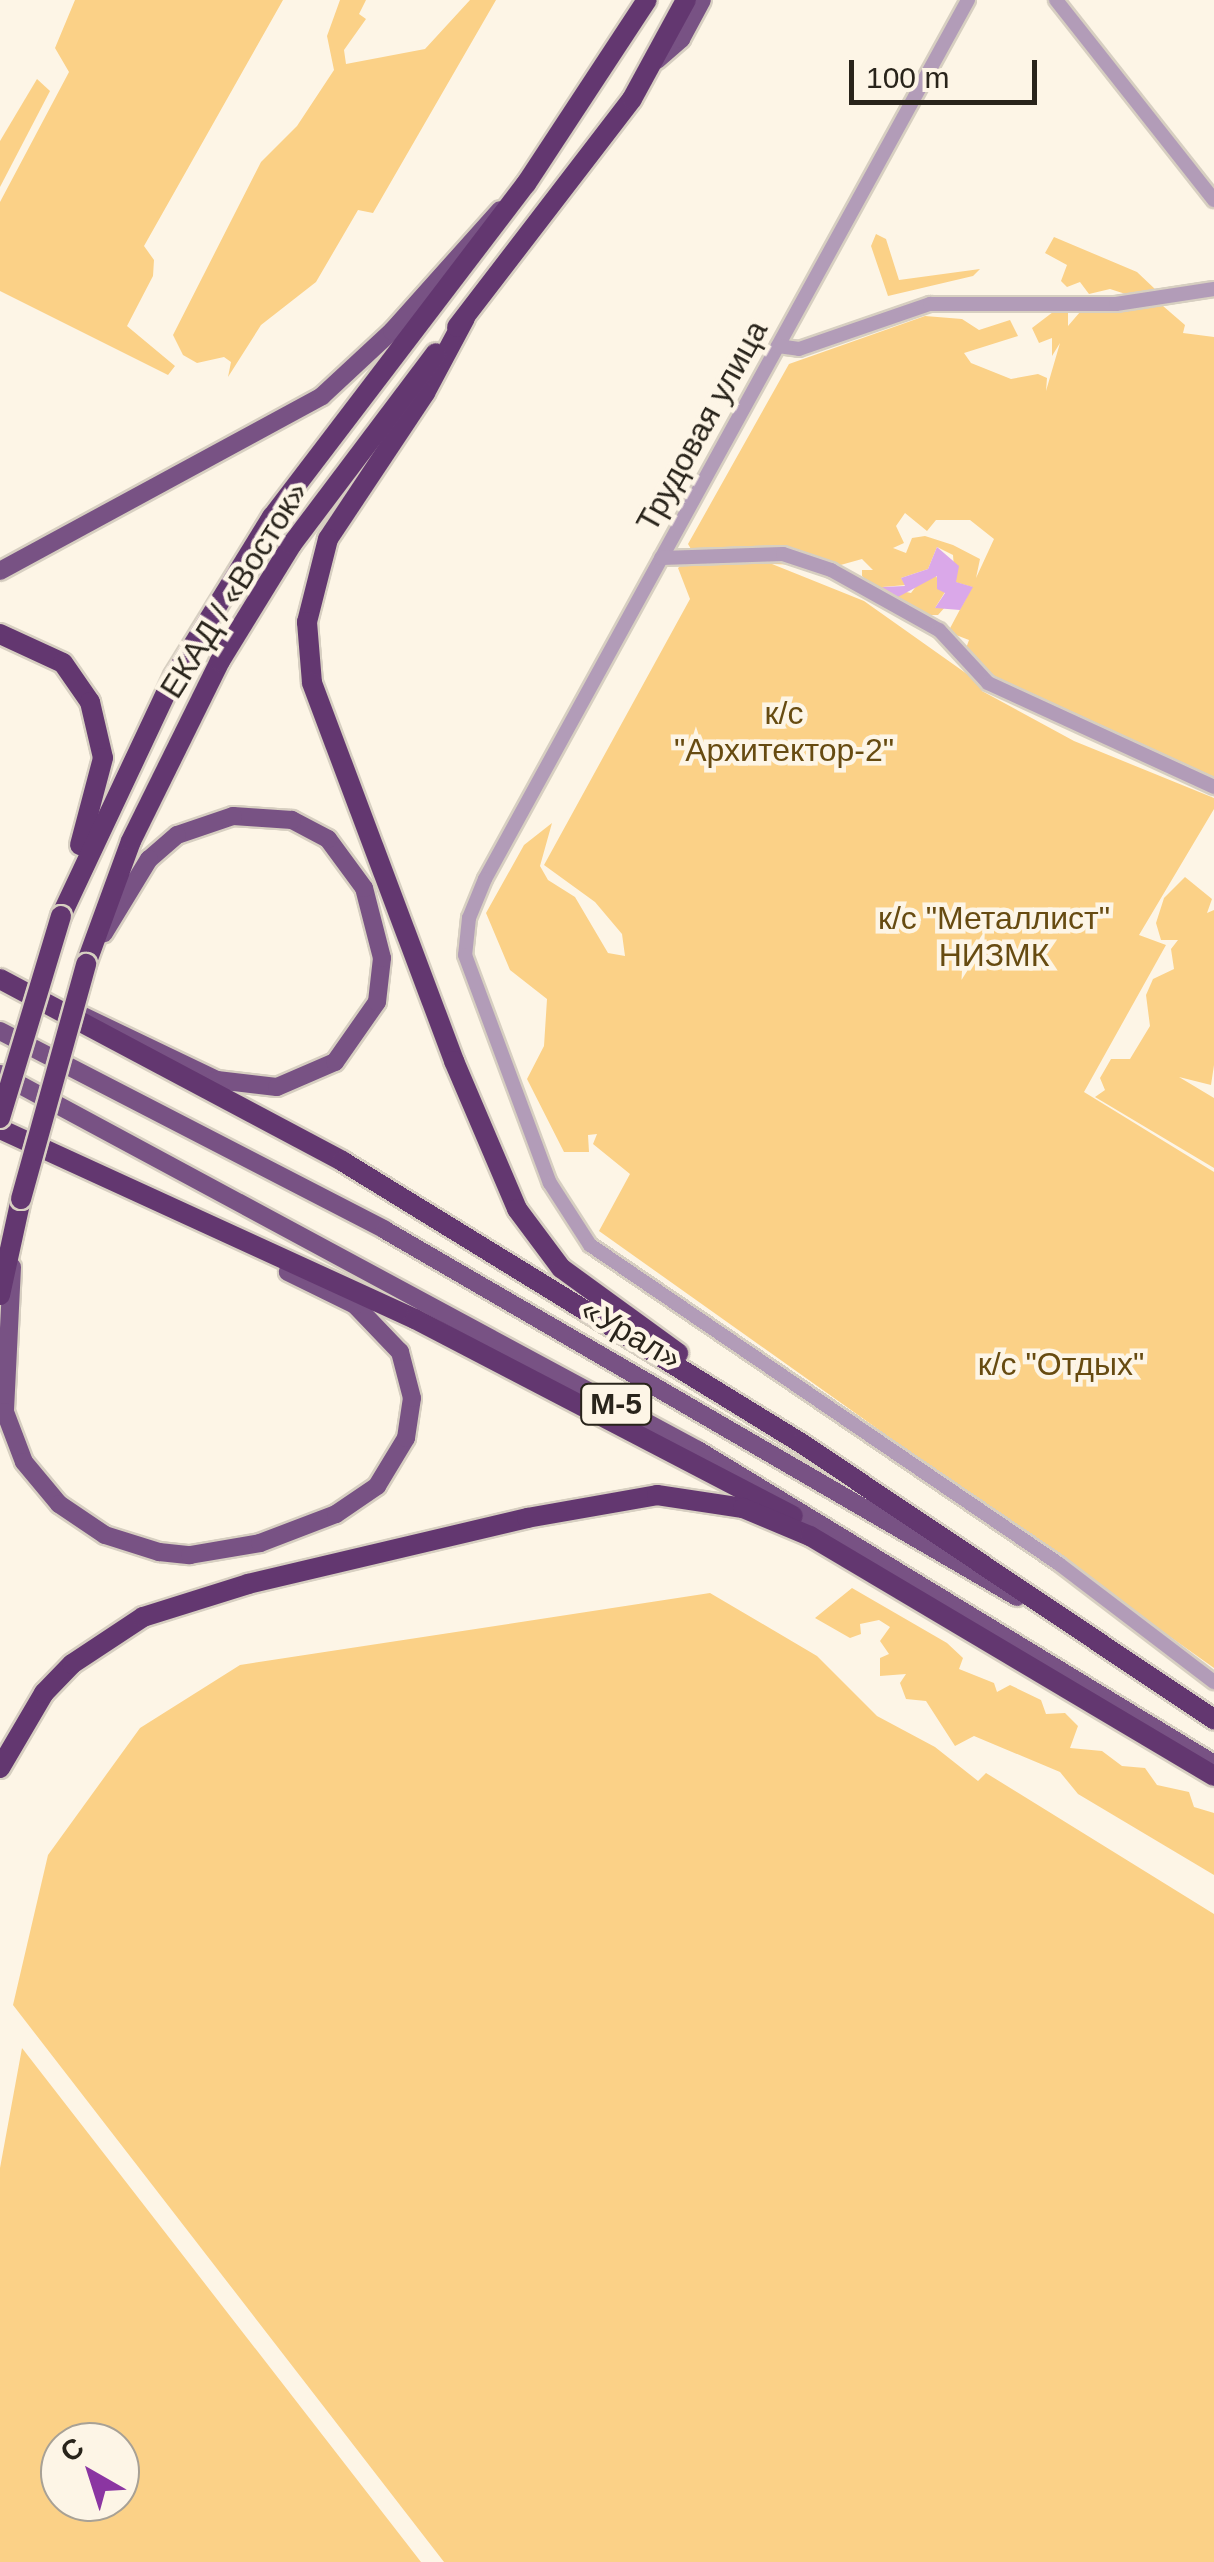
<!DOCTYPE html>
<meta charset="utf-8">
<style>
body{margin:0}
#map{position:relative;width:1214px;height:2562px;overflow:hidden;background:#fdf5e6;font-family:Arial,sans-serif}
div>[style]{position:absolute}
.green>*{inset:0;background:#fbd187}
.water>*{inset:0;background:#daa8e9}
.roads{filter:drop-shadow(2px 0 #d7cfc1) drop-shadow(-2px 0 #d7cfc1) drop-shadow(0 2px #d7cfc1) drop-shadow(0 -2px #d7cfc1)}
.minor>*{height:14px;margin:-7px;padding:0 7px;transform-origin:7px;border-radius:7px;background:#b29cb8}
.major>*{height:18px;margin:-9px;padding:0 9px;transform-origin:9px;border-radius:9px;background:#785284}
.highway>*{height:20px;margin:-10px;padding:0 10px;transform-origin:10px;border-radius:10px;background:#633770}
.bridges{filter:drop-shadow(2px 0 #d7cfc1) drop-shadow(-2px 0 #d7cfc1) drop-shadow(0 2px #d7cfc1) drop-shadow(0 -2px #d7cfc1)}
.highway-bridge>*{height:20px;margin:-10px;padding:0 10px;transform-origin:10px;border-radius:10px;background:#633770}
span{translate:-50% -50%;white-space:nowrap;text-align:center;line-height:1.15;-webkit-text-stroke:9px #fdf5e6;paint-order:stroke}
.shield-label span{padding:2px 8px;background:#fdf5e6;border:2px solid;border-radius:8px;-webkit-text-stroke-width:0}
.shield-label{font-size:30px;color:#29241b;font-weight:700}
.street-label{font-size:32px;color:#29241b}
.park-label{font-size:32px;color:#674b11}
.north{position:absolute;left:40px;top:2422px;width:100px;height:100px;box-sizing:border-box;background:#fdf5e6;border:2px solid #a8a195;border-radius:50%;rotate:321deg;font-size:28px;font-weight:700;line-height:40px;text-align:center;color:#29241b}
.north::after{content:'';display:block;margin:auto;width:35px;height:45px;background:#8b35a2;clip-path:polygon(50% 0,100% 100%,50% 72%,0 100%)}
.scale{position:absolute;left:849px;top:60px;width:188px;height:45px;box-sizing:border-box;border:5px solid #29241b;border-top:0;padding-left:12px;font-size:30px;line-height:35px;white-space:nowrap;color:#29241b;-webkit-text-stroke:8px #fdf5e6;paint-order:stroke}
</style>
<div id="map">
<div class="green">
<div style="clip-path:polygon(75px 0,283px 0,144px 246px,154px 260px,153px 276px,127px 326px,175px 366px,168px 375px,0 291px,0 202px,69px 72px,55px 48px)"></div>
<div style="clip-path:polygon(340px 0,366px 0,359px 14px,366px 19px,344px 50px,346px 64px,425px 49px,470px 0,496px 0,373px 213px,358px 210px,316px 282px,261px 325px,228px 377px,231px 362px,224px 357px,197px 363px,183px 355px,173px 335px,261px 162px,297px 126px,334px 70px,327px 36px)"></div>
<div style="clip-path:polygon(37px 79px,50px 91px,0 187px,0 141px)"></div>
<div style="clip-path:polygon(876px 234px,886px 239px,899px 280px,980px 269px,973px 276px,888px 296px,871px 246px)"></div>
<div style="clip-path:polygon(1054px 237px,1137px 272px,1156px 290px,1135px 297px,1110px 289px,1089px 294px,1080px 282px,1067px 287px,1061px 281px,1067px 265px,1045px 253px)"></div>
<div style="clip-path:polygon(evenodd,1163px 306px,1185px 325px,1183px 333px,1214px 337px,1214px 777px,987px 675px,965px 651px,969px 640px,948px 632px,972px 587px,955px 582px,953px 555px,937px 547px,928px 569px,901px 578px,906px 585px,882px 587px,911px 593px,920px 581px,936px 576px,945px 592px,935px 608px,946px 606px,938px 615px,920px 615px,879px 592px,862px 576px,862px 570px,873px 570px,862px 559px,837px 566px,808px 555px,801px 565px,772px 564px,864px 601px,984px 686px,982px 691px,1074px 741px,1214px 798px,1214px 809px,1139px 935px,1166px 945px,1084px 1092px,1214px 1172px,1214px 1668px,599px 1231px,630px 1174px,593px 1144px,597px 1134px,588px 1135px,589px 1152px,564px 1152px,527px 1079px,544px 1046px,547px 999px,510px 970px,486px 913px,524px 845px,552px 823px,540px 866px,548px 880px,575px 897px,608px 953px,625px 956px,622px 934px,595px 902px,544px 865px,690px 599px,678px 568px,694px 554px,688px 544px,789px 364px,925px 316px,962px 319px,979px 330px,1010px 320px,1018px 336px,964px 353px,971px 363px,1011px 379px,1038px 374px,1047px 378px,1046px 391px,1060px 343px,1052px 356px,1052px 338px,1039px 343px,1032px 328px,1053px 312px,1068px 310px,1068px 326px,1080px 312px,1163px 306px,905px 513px,927px 531px,936px 520px,970px 520px,994px 539px,976px 578px,980px 559px,953px 545px,925px 536px,912px 538px,906px 553px,893px 548px,904px 543px,896px 526px,905px 513px)"></div>
<div style="clip-path:polygon(1185px 877px,1212px 899px,1207px 913px,1214px 910px,1214px 1065px,1211px 1085px,1179px 1077px,1214px 1098px,1214px 1168px,1095px 1097px,1105px 1090px,1100px 1078px,1111px 1059px,1130px 1059px,1150px 1026px,1146px 995px,1153px 979px,1174px 969px,1171px 949px,1178px 940px,1161px 940px,1156px 923px,1164px 898px)"></div>
<div style="clip-path:polygon(852px 1588px,947px 1643px,963px 1658px,959px 1669px,994px 1683px,997px 1692px,1010px 1685px,1041px 1700px,1046px 1714px,1065px 1713px,1078px 1726px,1070px 1748px,1102px 1751px,1122px 1766px,1145px 1768px,1157px 1785px,1189px 1792px,1194px 1807px,1214px 1813px,1214px 1875px,1078px 1794px,1060px 1772px,974px 1736px,955px 1746px,926px 1701px,906px 1699px,900px 1683px,906px 1674px,880px 1676px,880px 1658px,889px 1654px,880px 1641px,890px 1627px,879px 1620px,860px 1624px,861px 1634px,850px 1638px,815px 1618px)"></div>
<div style="clip-path:polygon(710px 1593px,817px 1656px,877px 1716px,935px 1747px,978px 1781px,986px 1773px,1214px 1914px,1214px 2562px,444px 2562px,13px 2005px,48px 1855px,140px 1728px,240px 1665px)"></div>
<div style="clip-path:polygon(evenodd,22px 2048px,421px 2562px,0 2562px,0 2168px,22px 2048px,60px 2442px,120px 2442px,120px 2502px,60px 2502px,60px 2442px)"></div>
</div>
<div class="water">
<div style="clip-path:polygon(937px 547px,959px 566px,956px 582px,973px 587px,960px 610px,935px 608px,945px 593px,937px 589px,937px 576px,898px 597px,882px 587px,905px 586px,901px 578px,928px 569px)"></div>
</div>
<div class="roads">
<div class="minor">
<div style="left:968px;top:0;width:1003px;rotate:118.79deg"></div>
<div style="left:485px;top:879px;width:42px;rotate:112.3deg"></div>
<div style="left:469px;top:918px;width:37px;rotate:96deg"></div>
<div style="left:465px;top:955px;width:243px;rotate:69.6deg"></div>
<div style="left:550px;top:1183px;width:74px;rotate:57.2deg"></div>
<div style="left:590px;top:1245px;width:567px;rotate:34.22deg"></div>
<div style="left:1059px;top:1564px;width:195px;rotate:37.3deg"></div>
<div style="left:1056px;top:0;width:255px;rotate:51.7deg"></div>
<div style="left:778px;top:346px;width:21px;rotate:8deg"></div>
<div style="left:799px;top:349px;width:139px;rotate:-19deg"></div>
<div style="left:930px;top:304px;width:186px"></div>
<div style="left:1116px;top:304px;width:99px;rotate:-8.7deg"></div>
<div style="left:661px;top:558px;width:122px;rotate:-1.9deg"></div>
<div style="left:783px;top:554px;width:51px;rotate:18.4deg"></div>
<div style="left:831px;top:570px;width:124px;rotate:29.1deg"></div>
<div style="left:939px;top:630px;width:72px;rotate:47.2deg"></div>
<div style="left:988px;top:683px;width:249px;rotate:24.7deg"></div>
</div>
<div class="major">
<div style="left:657px;top:60px;width:32px;rotate:-41deg"></div>
<div style="left:681px;top:39px;width:44px;rotate:-61.7deg"></div>
<div style="left:0;top:571px;width:366px;rotate:-28.5deg"></div>
<div style="left:322px;top:396px;width:96px;rotate:-42.9deg"></div>
<div style="left:392px;top:331px;width:162px;rotate:-48.2deg"></div>
<div style="left:75px;top:1012px;width:157px;rotate:25.6deg"></div>
<div style="left:217px;top:1080px;width:60px;rotate:6.7deg"></div>
<div style="left:277px;top:1087px;width:63px;rotate:-23.3deg"></div>
<div style="left:335px;top:1062px;width:73px;rotate:-55deg"></div>
<div style="left:377px;top:1002px;width:44px;rotate:-83.5deg"></div>
<div style="left:382px;top:958px;width:72px;rotate:-104.4deg"></div>
<div style="left:364px;top:888px;width:61px;rotate:-126.3deg"></div>
<div style="left:328px;top:839px;width:41px;rotate:-152.2deg"></div>
<div style="left:292px;top:820px;width:59px;rotate:-176.1deg"></div>
<div style="left:233px;top:816px;width:59px;rotate:161.3deg"></div>
<div style="left:177px;top:835px;width:37px;rotate:139deg"></div>
<div style="left:149px;top:859px;width:87px;rotate:121.3deg"></div>
<div style="left:0;top:1031px;width:433px;rotate:27.3deg"></div>
<div style="left:385px;top:1230px;width:731px;rotate:30.14deg"></div>
<div style="left:0;top:1074px;width:793px;rotate:28.31deg"></div>
<div style="left:698px;top:1450px;width:604px;rotate:31.32deg"></div>
<div style="left:12px;top:1267px;width:145px;rotate:92.8deg"></div>
<div style="left:5px;top:1412px;width:53px;rotate:69.2deg"></div>
<div style="left:24px;top:1462px;width:55px;rotate:50.2deg"></div>
<div style="left:59px;top:1504px;width:55px;rotate:34deg"></div>
<div style="left:105px;top:1535px;width:57px;rotate:17.5deg"></div>
<div style="left:159px;top:1552px;width:31px;rotate:6deg"></div>
<div style="left:190px;top:1555px;width:71px;rotate:-9.7deg"></div>
<div style="left:260px;top:1543px;width:81px;rotate:-20.9deg"></div>
<div style="left:336px;top:1514px;width:50px;rotate:-34.3deg"></div>
<div style="left:377px;top:1486px;width:56px;rotate:-58.9deg"></div>
<div style="left:406px;top:1438px;width:40px;rotate:-81.5deg"></div>
<div style="left:412px;top:1398px;width:48px;rotate:-104.6deg"></div>
<div style="left:400px;top:1352px;width:65px;rotate:-133.8deg"></div>
<div style="left:355px;top:1305px;width:75px;rotate:-153.8deg"></div>
</div>
<div class="highway">
<div style="left:465px;top:318px;width:85px;rotate:118.1deg"></div>
<div style="left:425px;top:393px;width:175px;rotate:123.6deg"></div>
<div style="left:328px;top:539px;width:86px;rotate:104.2deg"></div>
<div style="left:307px;top:622px;width:61px;rotate:85.3deg"></div>
<div style="left:312px;top:683px;width:404px;rotate:69.4deg"></div>
<div style="left:454px;top:1061px;width:161px;rotate:66.9deg"></div>
<div style="left:517px;top:1209px;width:74px;rotate:53.3deg"></div>
<div style="left:561px;top:1268px;width:145px;rotate:36deg"></div>
<div style="left:457px;top:327px;width:287px;rotate:-52.5deg"></div>
<div style="left:632px;top:99px;width:113px;rotate:-61.4deg"></div>
<div style="left:0;top:634px;width:69px;rotate:24.7deg"></div>
<div style="left:63px;top:663px;width:47px;rotate:55.3deg"></div>
<div style="left:90px;top:702px;width:57px;rotate:76.9deg"></div>
<div style="left:103px;top:758px;width:90px;rotate:104.8deg"></div>
<div style="left:61px;top:916px;width:265px;rotate:-64.8deg"></div>
<div style="left:174px;top:676px;width:187px;rotate:-58.4deg"></div>
<div style="left:272px;top:517px;width:419px;rotate:-52.7deg"></div>
<div style="left:526px;top:184px;width:220px;rotate:-56.7deg"></div>
<div style="left:86px;top:964px;width:131px;rotate:-69.9deg"></div>
<div style="left:131px;top:841px;width:201px;rotate:-63.7deg"></div>
<div style="left:220px;top:661px;width:137px;rotate:-58.4deg"></div>
<div style="left:292px;top:544px;width:239px;rotate:-53deg"></div>
<div style="left:0;top:979px;width:387px;rotate:28deg"></div>
<div style="left:342px;top:1161px;width:539px;rotate:31.57deg"></div>
<div style="left:801px;top:1443px;width:497px;rotate:33.8deg"></div>
<div style="left:0;top:1129px;width:456px;rotate:24.6deg"></div>
<div style="left:415px;top:1319px;width:426px;rotate:27.5deg"></div>
<div style="left:0;top:1295px;width:98px;rotate:-77.7deg"></div>
<div style="left:0;top:1768px;width:87px;rotate:-59.6deg"></div>
<div style="left:44px;top:1693px;width:40px;rotate:-46deg"></div>
<div style="left:72px;top:1664px;width:85px;rotate:-33.5deg"></div>
<div style="left:143px;top:1617px;width:110px;rotate:-17.4deg"></div>
<div style="left:248px;top:1584px;width:287px;rotate:-13.3deg"></div>
<div style="left:527px;top:1518px;width:132px;rotate:-10deg"></div>
<div style="left:657px;top:1495px;width:87px;rotate:8.6deg"></div>
<div style="left:743px;top:1508px;width:73px;rotate:22.7deg"></div>
<div style="left:810px;top:1536px;width:470px;rotate:30.7deg"></div>
</div>
</div>
<div class="bridges">
<div class="highway-bridge">
<div style="left:0;top:1118px;width:211px;rotate:-73.2deg"></div>
<div style="left:21px;top:1199px;width:244px;rotate:-74.5deg"></div>
</div>
</div>
<div class="shield-label">
<span style="left:616px;top:1404px">М-5</span>
</div>
<div class="street-label">
<span style="left:702px;top:426px;rotate:-61deg">Трудовая улица</span>
<span style="left:234px;top:590px;rotate:-58deg">ЕКАД / «Восток»</span>
<span style="left:631px;top:1334px;rotate:30deg">«Урал»</span>
</div>
<div class="park-label">
<span style="left:784px;top:732px">к/с<br>"Архитектор-2"</span>
<span style="left:994px;top:937px">к/с "Металлист"<br>НИЗМК</span>
<span style="left:1061px;top:1364px">к/с "Отдых"</span>
</div>
<div class="north">С</div>
<div class="scale">100 m</div>
</div>
